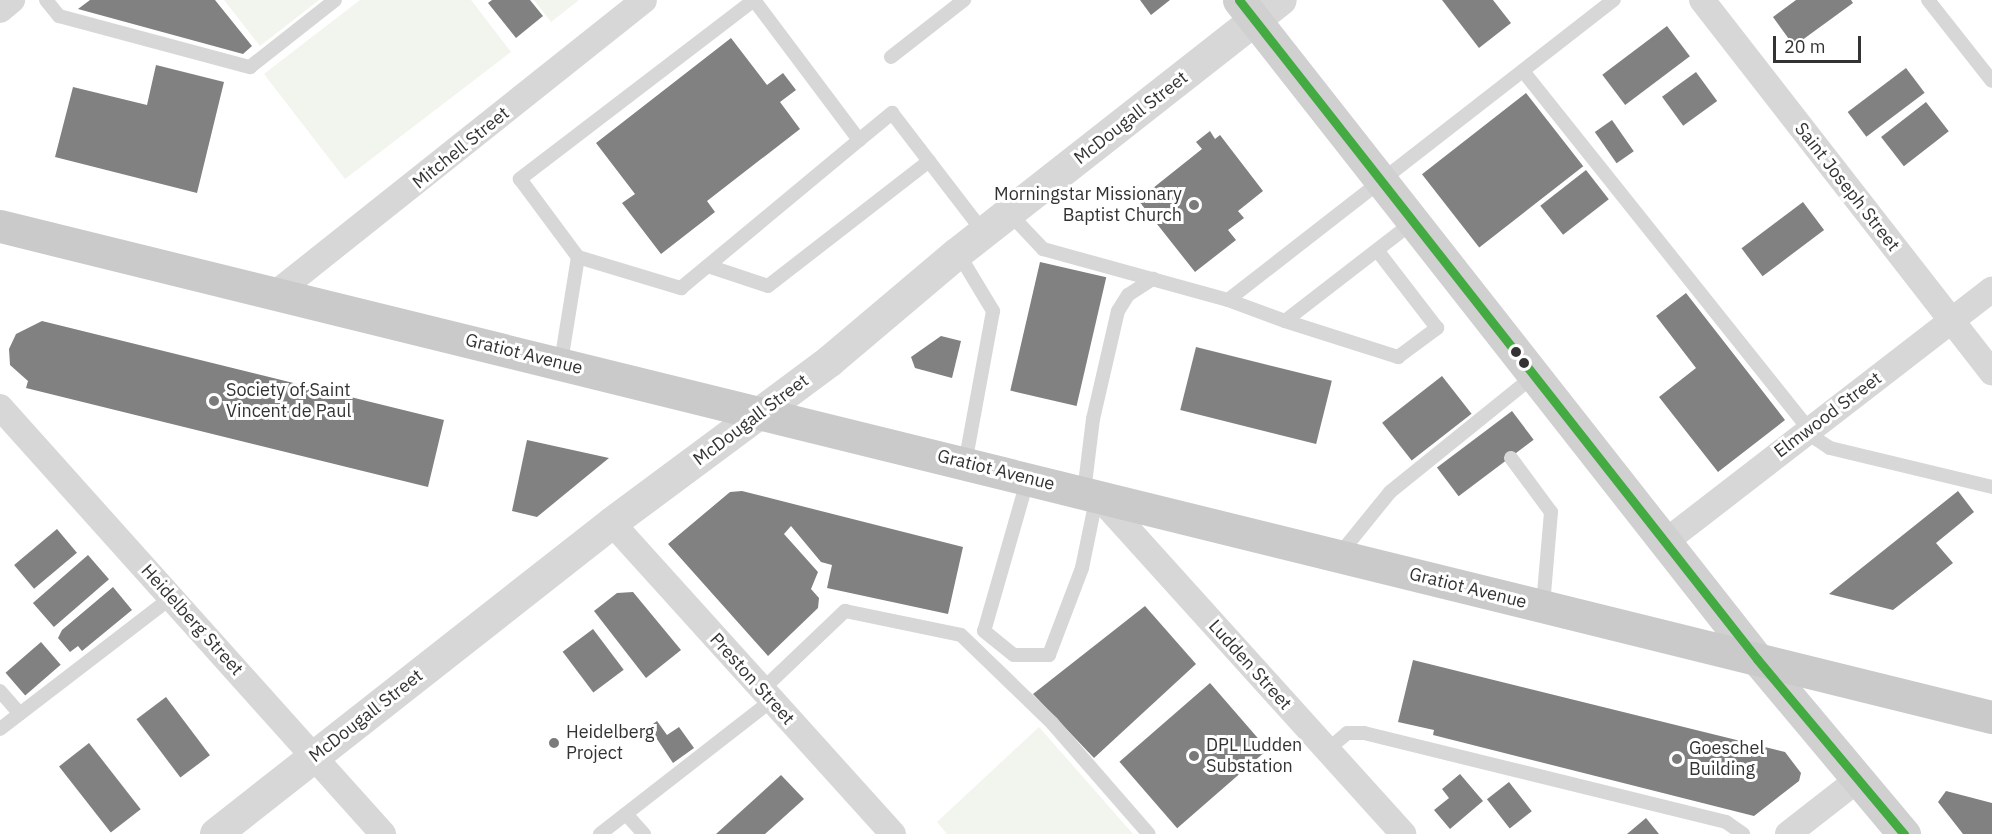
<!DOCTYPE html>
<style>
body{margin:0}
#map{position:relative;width:1992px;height:834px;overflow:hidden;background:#fff;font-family:"IBM Plex Sans",sans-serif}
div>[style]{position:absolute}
.green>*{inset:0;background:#f1f5ed}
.building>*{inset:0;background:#818181;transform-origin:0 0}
.service>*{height:14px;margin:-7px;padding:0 7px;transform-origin:7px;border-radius:7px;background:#d7d7d7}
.minor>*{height:26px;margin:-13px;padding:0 13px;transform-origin:13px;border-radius:13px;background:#d7d7d7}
.tertiary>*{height:32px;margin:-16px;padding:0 16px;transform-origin:16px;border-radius:16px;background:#d7d7d7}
.secondary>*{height:33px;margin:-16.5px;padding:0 16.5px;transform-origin:16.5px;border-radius:16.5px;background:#d0d0d0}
.primary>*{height:33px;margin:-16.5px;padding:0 16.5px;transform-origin:16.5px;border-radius:16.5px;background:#cacaca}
.bus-1>*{height:9px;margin:-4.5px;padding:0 4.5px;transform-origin:4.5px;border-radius:4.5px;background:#44aa42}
.dots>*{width:16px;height:16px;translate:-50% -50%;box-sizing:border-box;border:3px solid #fff;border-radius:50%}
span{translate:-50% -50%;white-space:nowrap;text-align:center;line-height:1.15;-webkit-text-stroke:6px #fff;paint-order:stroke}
.street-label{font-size:18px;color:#333}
.poi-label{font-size:18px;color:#333}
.right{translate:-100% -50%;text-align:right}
.left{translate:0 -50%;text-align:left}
.scale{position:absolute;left:1773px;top:36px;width:88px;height:27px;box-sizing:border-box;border:3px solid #333;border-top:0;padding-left:8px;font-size:18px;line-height:21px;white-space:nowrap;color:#333;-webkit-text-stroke:4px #fff;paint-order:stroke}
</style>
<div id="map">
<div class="green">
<div style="clip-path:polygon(224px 0,319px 0,260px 46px)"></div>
<div style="clip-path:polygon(360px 0,471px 0,511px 52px,345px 179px,264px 74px)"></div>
<div style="clip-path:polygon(534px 0,579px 0,551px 22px)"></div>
<div style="clip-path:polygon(1039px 727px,1133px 834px,947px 834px,937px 822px)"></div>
</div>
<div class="building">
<div style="clip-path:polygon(90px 0,215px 0,252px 46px,243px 54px,78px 9px)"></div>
<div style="clip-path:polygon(492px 0,530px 0,543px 16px,516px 38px,488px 3px)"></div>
<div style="clip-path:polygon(1140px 0,1170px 0,1151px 15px)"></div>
<div style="clip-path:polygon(1442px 0,1493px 0,1511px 23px,1479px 48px)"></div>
<div style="clip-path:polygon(1796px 0,1851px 0,1853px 3px,1794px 46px,1773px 17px)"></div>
<div style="left:1667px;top:26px;width:38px;height:81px;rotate:53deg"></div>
<div style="clip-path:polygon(731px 38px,767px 85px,783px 73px,796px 90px,780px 102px,800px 129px,707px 201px,715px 212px,661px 254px,622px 203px,635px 194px,596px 143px)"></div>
<div style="clip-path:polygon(156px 65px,224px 82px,197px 193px,55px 157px,73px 87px,147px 105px)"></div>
<div style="left:1906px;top:68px;width:31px;height:73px;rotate:53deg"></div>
<div style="left:1696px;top:72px;width:36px;height:42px;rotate:54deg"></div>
<div style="left:1526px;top:93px;width:93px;height:132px;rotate:52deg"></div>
<div style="left:1926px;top:102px;width:37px;height:57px;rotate:52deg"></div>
<div style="left:1612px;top:120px;width:38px;height:21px;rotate:55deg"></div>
<div style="clip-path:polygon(1210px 131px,1215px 139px,1220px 135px,1263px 191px,1238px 211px,1244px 218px,1228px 230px,1236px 240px,1195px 272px,1138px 200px,1202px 149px,1196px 142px)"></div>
<div style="left:1586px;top:170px;width:37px;height:58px;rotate:52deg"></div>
<div style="left:1803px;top:202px;width:35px;height:77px;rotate:53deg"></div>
<div style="left:1040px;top:262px;width:68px;height:132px;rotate:13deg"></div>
<div style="clip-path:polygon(1686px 293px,1785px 420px,1718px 472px,1659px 397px,1696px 368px,1656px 316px)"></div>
<div style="clip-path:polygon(42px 321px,444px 420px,428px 487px,26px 388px,28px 381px,10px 365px,9px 349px,16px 334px)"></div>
<div style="clip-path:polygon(941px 336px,961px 341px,952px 378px,915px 368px,911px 357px)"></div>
<div style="left:1196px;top:347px;width:140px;height:65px;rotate:14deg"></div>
<div style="left:1442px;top:376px;width:48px;height:76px;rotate:52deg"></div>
<div style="left:1512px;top:411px;width:36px;height:94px;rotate:53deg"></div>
<div style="clip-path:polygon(527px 440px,609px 458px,537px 517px,512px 511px)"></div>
<div style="clip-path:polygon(742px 491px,963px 547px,948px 614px,827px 588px,832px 565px,821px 562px,791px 526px,784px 534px,818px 572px,811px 589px,819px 598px,818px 608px,768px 656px,668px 544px,730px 492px)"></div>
<div style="clip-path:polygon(1958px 491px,1974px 512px,1936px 543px,1953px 563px,1893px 610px,1829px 594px)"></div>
<div style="left:57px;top:529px;width:31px;height:56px;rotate:50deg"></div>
<div style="left:88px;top:555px;width:32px;height:73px;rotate:49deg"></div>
<div style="clip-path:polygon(113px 587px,132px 610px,82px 651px,78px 646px,70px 652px,58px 638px,62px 630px)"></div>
<div style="clip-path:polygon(633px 592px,681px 650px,646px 678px,594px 611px,617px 593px)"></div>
<div style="clip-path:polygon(1145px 606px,1196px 664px,1094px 758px,1033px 694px)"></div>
<div style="left:593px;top:629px;width:51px;height:38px;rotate:53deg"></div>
<div style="left:41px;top:642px;width:30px;height:47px;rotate:49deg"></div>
<div style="clip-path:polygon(1413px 660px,1785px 752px,1801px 773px,1799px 781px,1754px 816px,1433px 735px,1434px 730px,1398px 722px)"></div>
<div style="left:1210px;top:683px;width:88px;height:120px;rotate:49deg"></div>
<div style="left:166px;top:697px;width:73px;height:37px;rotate:53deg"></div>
<div style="clip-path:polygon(657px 721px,667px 735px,679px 727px,694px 748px,673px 763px,649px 727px)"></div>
<div style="left:89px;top:743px;width:84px;height:38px;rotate:52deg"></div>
<div style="clip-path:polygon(1460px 774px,1483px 801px,1450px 829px,1434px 810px,1449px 798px,1442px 789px)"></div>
<div style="clip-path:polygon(781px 775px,804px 799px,765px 834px,716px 834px)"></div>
<div style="left:1509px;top:782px;width:37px;height:28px;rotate:52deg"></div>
<div style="clip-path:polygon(1946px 791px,1992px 803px,1992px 834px,1963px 834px,1938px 802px)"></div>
<div style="clip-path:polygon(1646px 818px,1659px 834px,1627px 834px)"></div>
</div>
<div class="service">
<div style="left:46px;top:0;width:21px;rotate:51deg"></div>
<div style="left:59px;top:16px;width:198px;rotate:15deg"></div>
<div style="left:250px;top:67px;width:108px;rotate:-38.2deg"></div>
<div style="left:754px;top:0;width:295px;rotate:142.6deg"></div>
<div style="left:520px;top:179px;width:97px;rotate:53.4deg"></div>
<div style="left:578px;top:257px;width:108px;rotate:16.8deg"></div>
<div style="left:681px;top:288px;width:231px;rotate:-39.7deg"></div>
<div style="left:754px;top:0;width:175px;rotate:53.1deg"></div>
<div style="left:859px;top:140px;width:43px;rotate:-39.3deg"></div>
<div style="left:892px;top:113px;width:151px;rotate:52.5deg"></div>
<div style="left:1928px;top:0;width:103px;rotate:51.7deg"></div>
<div style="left:891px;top:57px;width:93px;rotate:-38deg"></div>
<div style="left:1523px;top:71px;width:472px;rotate:51.4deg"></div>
<div style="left:1818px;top:440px;width:14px;rotate:34deg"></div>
<div style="left:1830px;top:448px;width:167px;rotate:13.5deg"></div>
<div style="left:1009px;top:213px;width:50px;rotate:46.6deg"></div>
<div style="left:1043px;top:249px;width:192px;rotate:15.4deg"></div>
<div style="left:1228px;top:300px;width:61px;rotate:20.2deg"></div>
<div style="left:1285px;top:321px;width:162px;rotate:-37.7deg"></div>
<div style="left:958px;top:253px;width:68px;rotate:58.9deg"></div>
<div style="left:993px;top:311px;width:155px;rotate:100.4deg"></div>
<div style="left:708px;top:266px;width:63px;rotate:18.4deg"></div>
<div style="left:768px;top:286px;width:204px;rotate:-37.8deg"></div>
<div style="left:1228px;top:300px;width:489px;rotate:-37.9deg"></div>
<div style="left:1285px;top:321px;width:119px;rotate:17.7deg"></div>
<div style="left:1398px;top:357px;width:49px;rotate:-36.6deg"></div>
<div style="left:1437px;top:328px;width:98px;rotate:-127.6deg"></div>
<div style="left:561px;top:362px;width:106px;rotate:-80.8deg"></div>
<div style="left:1511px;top:458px;width:67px;rotate:53.5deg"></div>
<div style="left:1551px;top:512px;width:94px;rotate:94.9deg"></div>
<div style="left:1028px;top:478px;width:159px;rotate:106deg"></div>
<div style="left:984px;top:631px;width:38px;rotate:39deg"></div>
<div style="left:1014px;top:655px;width:35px"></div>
<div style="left:1049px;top:655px;width:93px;rotate:-69.2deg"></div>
<div style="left:1082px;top:568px;width:75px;rotate:-78.4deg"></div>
<div style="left:1084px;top:492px;width:74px;rotate:-83deg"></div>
<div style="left:1093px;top:419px;width:111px;rotate:-77deg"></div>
<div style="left:1118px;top:311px;width:19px;rotate:-58deg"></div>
<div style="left:1128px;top:295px;width:30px;rotate:-33deg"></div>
<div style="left:1339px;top:555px;width:81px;rotate:-51deg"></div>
<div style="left:1390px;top:492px;width:185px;rotate:-38.9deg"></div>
<div style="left:762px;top:690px;width:115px;rotate:-43.6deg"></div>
<div style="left:845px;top:611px;width:118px;rotate:11.7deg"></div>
<div style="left:961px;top:635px;width:127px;rotate:44deg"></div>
<div style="left:1052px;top:723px;width:147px;rotate:48.9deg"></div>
<div style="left:0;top:691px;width:30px;rotate:49deg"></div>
<div style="left:0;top:729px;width:217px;rotate:-37.5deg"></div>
<div style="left:1327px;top:750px;width:26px;rotate:-40deg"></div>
<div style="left:1347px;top:733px;width:17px"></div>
<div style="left:1364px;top:733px;width:373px;rotate:13.8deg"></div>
<div style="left:1726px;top:822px;width:21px;rotate:35deg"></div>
<div style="left:626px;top:814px;width:27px;rotate:48deg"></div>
<div style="left:600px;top:834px;width:217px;rotate:-37.9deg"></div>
</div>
<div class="minor">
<div style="left:1702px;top:0;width:472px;rotate:52.1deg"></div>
<div style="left:0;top:10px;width:16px;rotate:-40deg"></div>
<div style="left:276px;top:293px;width:470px;rotate:-38.5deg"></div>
<div style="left:0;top:407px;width:574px;rotate:48.11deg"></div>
<div style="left:1097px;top:495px;width:457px;rotate:47.9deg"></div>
<div style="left:612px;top:523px;width:419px;rotate:47.9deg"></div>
<div style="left:1665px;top:542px;width:413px;rotate:-37.7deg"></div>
<div style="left:1788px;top:834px;width:91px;rotate:-37.9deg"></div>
</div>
<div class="tertiary">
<div style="left:216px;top:834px;width:504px;rotate:-38.14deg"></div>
<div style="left:612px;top:523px;width:272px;rotate:-36.6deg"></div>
<div style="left:830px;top:361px;width:167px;rotate:-40.2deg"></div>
<div style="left:958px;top:253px;width:410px;rotate:-38.1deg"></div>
</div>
<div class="secondary">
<div style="left:1239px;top:0;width:838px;rotate:51.83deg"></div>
<div style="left:1757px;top:659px;width:229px;rotate:50deg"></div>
</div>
<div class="primary">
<div style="left:0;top:226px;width:2052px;rotate:13.85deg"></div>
</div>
<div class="bus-1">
<div style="left:1239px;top:0;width:838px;rotate:51.83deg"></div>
<div style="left:1757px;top:659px;width:229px;rotate:50deg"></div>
</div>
<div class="dots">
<div style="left:1194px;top:205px;background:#7a7a7a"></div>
<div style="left:1516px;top:352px;background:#333"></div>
<div style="left:1524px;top:363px;background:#333"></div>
<div style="left:214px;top:401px;background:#7a7a7a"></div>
<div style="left:554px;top:743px;background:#7a7a7a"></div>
<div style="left:1194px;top:756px;background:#7a7a7a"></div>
<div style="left:1677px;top:759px;background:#7a7a7a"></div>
</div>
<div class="street-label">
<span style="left:1131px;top:118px;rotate:-38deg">McDougall Street</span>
<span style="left:461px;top:148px;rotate:-39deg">Mitchell Street</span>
<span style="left:1847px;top:187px;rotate:52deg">Saint Joseph Street</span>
<span style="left:524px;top:354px;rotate:14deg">Gratiot Avenue</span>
<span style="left:1828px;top:415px;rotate:-37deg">Elmwood Street</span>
<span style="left:751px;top:420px;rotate:-37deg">McDougall Street</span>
<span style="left:996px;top:470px;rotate:14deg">Gratiot Avenue</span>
<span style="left:1468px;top:588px;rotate:14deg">Gratiot Avenue</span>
<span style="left:192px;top:620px;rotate:48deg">Heidelberg Street</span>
<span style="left:1250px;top:665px;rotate:48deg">Ludden Street</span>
<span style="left:752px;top:679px;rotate:48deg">Preston Street</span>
<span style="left:366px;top:716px;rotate:-38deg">McDougall Street</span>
</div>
<div class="poi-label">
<span class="right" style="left:1182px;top:205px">Morningstar Missionary<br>Baptist Church</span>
<span class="left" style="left:226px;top:401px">Society of Saint<br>Vincent de Paul</span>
<span class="left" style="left:566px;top:743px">Heidelberg<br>Project</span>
<span class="left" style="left:1206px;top:756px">DPL Ludden<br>Substation</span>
<span class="left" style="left:1689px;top:759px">Goeschel<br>Building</span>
</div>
<div class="scale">20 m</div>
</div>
